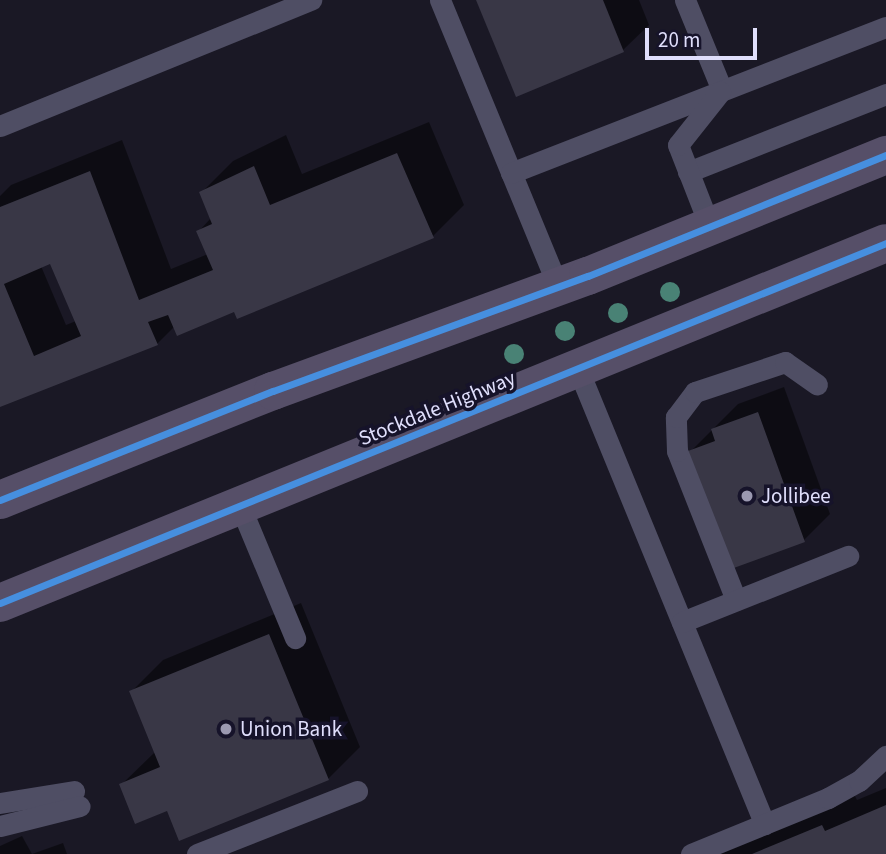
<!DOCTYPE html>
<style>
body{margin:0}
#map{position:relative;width:886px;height:854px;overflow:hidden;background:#1a1825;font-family:"Source Sans 3",sans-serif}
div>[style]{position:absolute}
.shadow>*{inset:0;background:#0007}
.building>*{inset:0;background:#393746}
.lane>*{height:21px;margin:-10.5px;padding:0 10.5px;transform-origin:10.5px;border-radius:10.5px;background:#4f4e64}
.primary>*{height:38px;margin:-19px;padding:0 19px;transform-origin:19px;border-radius:19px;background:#564f68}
.cycleway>*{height:7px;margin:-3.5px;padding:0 3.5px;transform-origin:3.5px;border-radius:3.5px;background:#468fdf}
.trees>*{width:20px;height:20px;margin:-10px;border-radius:50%;background:#498275}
.dots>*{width:19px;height:19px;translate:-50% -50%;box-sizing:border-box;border:4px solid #16132a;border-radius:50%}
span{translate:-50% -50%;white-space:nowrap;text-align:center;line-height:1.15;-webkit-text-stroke:7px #16132a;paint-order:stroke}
.street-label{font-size:21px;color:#e0dffc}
.poi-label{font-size:21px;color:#e0dffc}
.left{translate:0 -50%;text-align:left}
.scale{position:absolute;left:645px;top:28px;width:112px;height:32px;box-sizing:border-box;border:4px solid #e0dffc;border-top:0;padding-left:9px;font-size:21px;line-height:24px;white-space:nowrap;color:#e0dffc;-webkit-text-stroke:5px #16132a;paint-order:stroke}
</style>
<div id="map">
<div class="shadow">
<div style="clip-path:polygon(478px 0,639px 0,649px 25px,623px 50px,517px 95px)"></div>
<div style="clip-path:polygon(evenodd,429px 122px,464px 205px,433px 236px,235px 310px,175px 326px,157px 344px,0 405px,0 196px,11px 185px,122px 140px,171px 269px,208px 254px,199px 231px,211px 218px,201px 193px,233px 161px,286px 135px,302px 174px,429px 122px,51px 262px,76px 321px,66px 325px,41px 266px,51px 262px)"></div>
<div style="clip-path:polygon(784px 387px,830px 514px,804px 540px,690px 452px,738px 404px)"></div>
<div style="clip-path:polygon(301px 603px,360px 747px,328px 779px,168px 809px,121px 785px,155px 752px,131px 692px,163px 660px)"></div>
<div style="clip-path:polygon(886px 788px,886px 854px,710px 854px,854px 794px,857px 800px)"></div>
<div style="clip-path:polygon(22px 836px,32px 854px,0 854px,0 846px)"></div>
<div style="clip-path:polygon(63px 843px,67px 854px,32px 854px)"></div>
</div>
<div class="building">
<div style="clip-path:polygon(476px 0,603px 0,624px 52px,516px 97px)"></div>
<div style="clip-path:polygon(evenodd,397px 153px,434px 238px,237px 319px,234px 312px,177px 336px,168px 315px,148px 322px,158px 345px,0 407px,0 207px,90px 171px,139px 300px,213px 270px,196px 231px,212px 224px,199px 192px,254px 166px,270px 205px,397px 153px,50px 264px,81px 336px,34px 356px,4px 284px,50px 264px)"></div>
<div style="clip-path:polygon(758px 412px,805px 542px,731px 569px,688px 451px,715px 441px,711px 429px)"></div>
<div style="clip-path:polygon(269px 634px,329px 780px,179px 841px,167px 811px,135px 824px,119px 784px,160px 767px,129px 691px)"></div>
<div style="clip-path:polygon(886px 805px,886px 854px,752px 854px,822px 825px,825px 831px)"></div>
</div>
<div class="lane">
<div style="left:440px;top:0;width:310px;rotate:67.6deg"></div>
<div style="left:685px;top:0;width:97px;rotate:67.7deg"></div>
<div style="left:0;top:126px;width:336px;rotate:-22.1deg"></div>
<div style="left:688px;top:172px;width:213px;rotate:-21.5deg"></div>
<div style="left:511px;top:173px;width:402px;rotate:-21.3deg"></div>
<div style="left:710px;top:227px;width:88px;rotate:-111.3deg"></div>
<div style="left:678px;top:145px;width:68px;rotate:-51.6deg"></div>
<div style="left:578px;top:369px;width:492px;rotate:67.7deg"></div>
<div style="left:241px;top:508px;width:141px;rotate:67.4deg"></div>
<div style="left:736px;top:600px;width:160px;rotate:-111.6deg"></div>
<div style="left:677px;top:451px;width:34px;rotate:-92deg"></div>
<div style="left:676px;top:417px;width:31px;rotate:-53deg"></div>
<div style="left:695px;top:392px;width:95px;rotate:-18.4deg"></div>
<div style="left:785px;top:362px;width:39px;rotate:35deg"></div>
<div style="left:682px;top:622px;width:179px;rotate:-21.7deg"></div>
<div style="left:0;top:803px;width:75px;rotate:-9.2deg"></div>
<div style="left:0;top:826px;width:82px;rotate:-14deg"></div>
<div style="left:197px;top:854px;width:172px;rotate:-21.5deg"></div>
<div style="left:691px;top:854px;width:148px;rotate:-22.2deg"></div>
<div style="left:828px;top:798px;width:35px;rotate:-29deg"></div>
<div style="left:859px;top:781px;width:37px;rotate:-43deg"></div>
</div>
<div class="primary">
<div style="left:0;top:500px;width:294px;rotate:-21.8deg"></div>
<div style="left:273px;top:391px;width:335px;rotate:-20.1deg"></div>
<div style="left:588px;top:276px;width:322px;rotate:-22.1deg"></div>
<div style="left:0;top:603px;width:956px;rotate:-22.11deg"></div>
</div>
<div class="cycleway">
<div style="left:0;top:500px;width:294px;rotate:-21.8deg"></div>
<div style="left:273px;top:391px;width:335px;rotate:-20.1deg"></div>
<div style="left:588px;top:276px;width:322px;rotate:-22.1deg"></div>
<div style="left:0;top:603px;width:956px;rotate:-22.11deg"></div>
</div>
<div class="trees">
<div style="left:670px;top:292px"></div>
<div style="left:618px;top:313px"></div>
<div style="left:565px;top:331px"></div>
<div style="left:514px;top:354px"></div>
</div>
<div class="dots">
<div style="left:747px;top:496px;background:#9b99b1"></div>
<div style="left:226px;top:729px;background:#9b99b1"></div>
</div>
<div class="street-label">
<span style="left:437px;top:408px;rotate:-22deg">Stockdale Highway</span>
</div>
<div class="poi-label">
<span class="left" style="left:761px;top:496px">Jollibee</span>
<span class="left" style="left:240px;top:729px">Union Bank</span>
</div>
<div class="scale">20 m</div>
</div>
